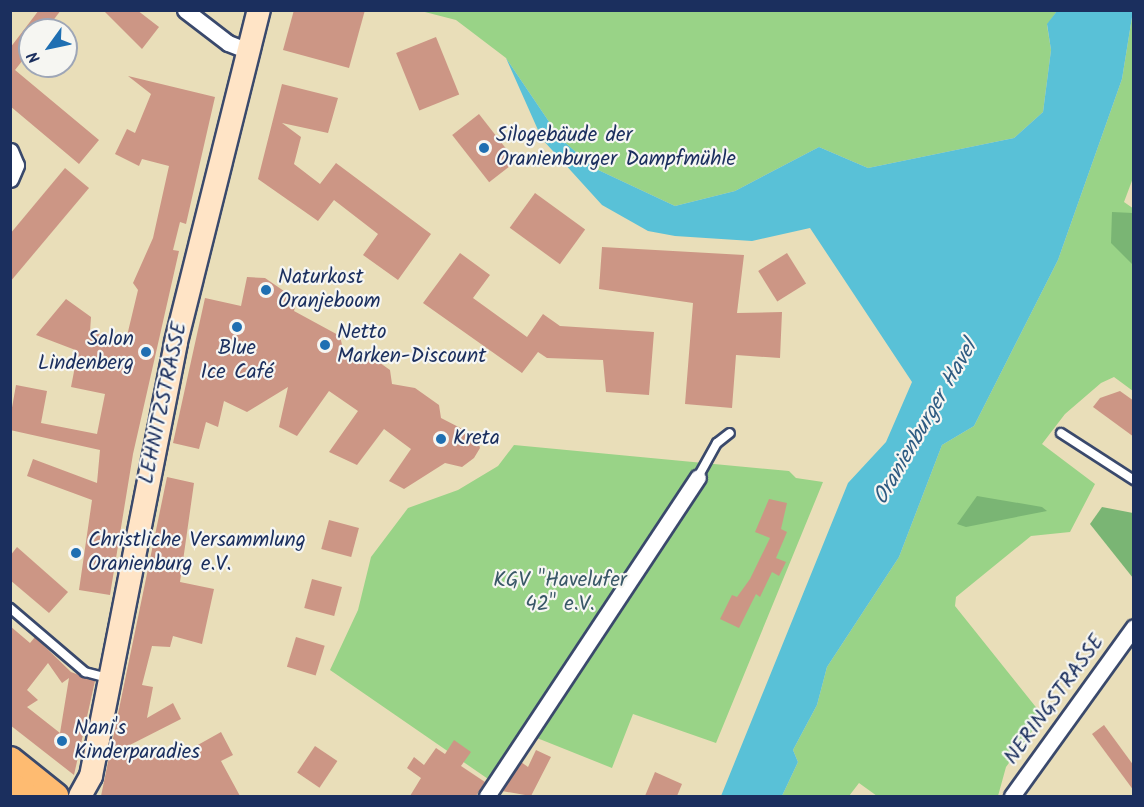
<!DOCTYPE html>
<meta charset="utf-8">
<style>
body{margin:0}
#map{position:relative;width:1144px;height:807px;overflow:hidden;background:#e9deb9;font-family:Kalam,sans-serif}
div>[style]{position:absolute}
.green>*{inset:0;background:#99d387}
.forest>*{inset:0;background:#7ab574}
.water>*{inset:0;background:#59c1d7}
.building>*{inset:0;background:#cc9685;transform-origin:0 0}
.roads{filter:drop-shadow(2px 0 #3a496c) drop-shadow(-2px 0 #3a496c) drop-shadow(0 2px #3a496c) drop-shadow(0 -2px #3a496c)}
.service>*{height:8px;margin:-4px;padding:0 4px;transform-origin:4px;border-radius:4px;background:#fff}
.minor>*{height:15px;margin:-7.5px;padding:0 7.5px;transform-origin:7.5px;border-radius:7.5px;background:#fff}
.secondary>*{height:22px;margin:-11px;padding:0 11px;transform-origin:11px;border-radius:11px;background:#ffe4c6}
.primary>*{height:26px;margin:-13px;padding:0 13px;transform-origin:13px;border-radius:13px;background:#febb71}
.dots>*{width:16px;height:16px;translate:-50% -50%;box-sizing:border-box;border:3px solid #f6f6f2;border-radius:50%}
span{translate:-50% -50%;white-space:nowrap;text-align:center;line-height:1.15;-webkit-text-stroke:4.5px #f6f6f2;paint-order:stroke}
.poi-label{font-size:21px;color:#1b2f5e}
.left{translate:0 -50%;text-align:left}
.right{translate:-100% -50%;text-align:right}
.street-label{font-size:21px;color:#1b2f5e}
.park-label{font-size:21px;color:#3a5868}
.water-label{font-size:22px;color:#2e5b82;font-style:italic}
.frame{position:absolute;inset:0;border:12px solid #1b2f5e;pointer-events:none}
.north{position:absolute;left:18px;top:18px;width:60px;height:60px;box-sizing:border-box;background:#f6f6f2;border:2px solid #9ea6b7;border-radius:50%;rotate:237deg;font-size:16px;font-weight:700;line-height:24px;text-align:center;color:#1b2f5e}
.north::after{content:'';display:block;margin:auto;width:21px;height:27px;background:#1f6fb2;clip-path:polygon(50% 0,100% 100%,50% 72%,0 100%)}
</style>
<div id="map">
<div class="green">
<div style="clip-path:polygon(421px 11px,1057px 11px,1047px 25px,1051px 50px,1043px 112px,1014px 138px,868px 168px,819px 147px,735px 191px,675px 206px,594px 168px,560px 138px,506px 58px,456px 20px)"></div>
<div style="clip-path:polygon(1133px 11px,1133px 178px,1124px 202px,1134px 209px,1133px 391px,1114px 377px,1101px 383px,1065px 414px,1042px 444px,1095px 484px,1070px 532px,1031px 536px,956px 597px,955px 606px,1043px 716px,1006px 767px,998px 796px,877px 796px,859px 783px,849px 796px,782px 796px,798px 762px,793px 750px,817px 705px,827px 667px,899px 557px,942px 445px,974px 426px,1058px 260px,1122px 79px)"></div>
<div style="clip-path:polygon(514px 445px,789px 471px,796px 478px,823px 482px,716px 743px,633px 714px,612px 768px,522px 732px,491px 781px,330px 670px,358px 610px,371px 557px,408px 508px,458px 490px,498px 466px)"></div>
</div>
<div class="forest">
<div style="clip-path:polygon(1112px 212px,1133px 213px,1133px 265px,1111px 243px)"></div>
<div style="clip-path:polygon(977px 496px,1042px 507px,1047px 511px,966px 527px,957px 524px)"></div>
<div style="clip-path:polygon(1102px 507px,1133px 513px,1133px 578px,1090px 524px)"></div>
</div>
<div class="water">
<div style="clip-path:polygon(1057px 11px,1133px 11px,1122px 79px,1058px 260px,974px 426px,942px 445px,899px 557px,827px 667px,817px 705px,793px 750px,798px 762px,782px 796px,721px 796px,848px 483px,886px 442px,912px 382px,810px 228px,752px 241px,675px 236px,648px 231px,602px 205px,542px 139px,506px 58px,560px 138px,594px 168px,675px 206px,735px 191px,819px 147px,868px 168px,1014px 138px,1043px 112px,1051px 50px,1047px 24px)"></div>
</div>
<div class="building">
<div style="clip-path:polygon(39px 10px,61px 10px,46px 30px,30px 30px,30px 51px,15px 70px,99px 140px,79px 164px,10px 106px,10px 48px)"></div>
<div style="clip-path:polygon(103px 10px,137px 10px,159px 27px,142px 49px)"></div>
<div style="clip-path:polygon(294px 10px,365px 10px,349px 68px,283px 50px)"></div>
<div style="left:436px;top:37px;width:62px;height:43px;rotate:68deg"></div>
<div style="clip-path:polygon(128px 76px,215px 97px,186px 224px,180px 222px,173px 250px,179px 251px,133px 454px,110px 595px,79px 590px,92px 500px,27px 476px,33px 459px,97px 483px,100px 450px,10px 430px,10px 419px,16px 385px,47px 391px,41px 423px,97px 434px,105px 394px,71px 387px,78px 351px,36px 335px,66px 299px,91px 317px,90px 332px,126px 340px,138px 290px,133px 283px,153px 238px,169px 166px,142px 159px,139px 166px,115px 154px,127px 129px,135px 133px,151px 94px)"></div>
<div style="clip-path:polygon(282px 84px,338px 98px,328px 133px,282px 123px,301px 137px,294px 164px,320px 184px,336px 163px,431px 234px,398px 280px,363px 255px,378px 234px,334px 200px,318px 221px,258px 179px)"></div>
<div style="left:479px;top:114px;width:60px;height:34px;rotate:52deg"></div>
<div style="clip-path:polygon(65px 168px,89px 188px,10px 282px,10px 234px)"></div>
<div style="left:535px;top:193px;width:62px;height:43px;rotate:36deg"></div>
<div style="clip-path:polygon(602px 247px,744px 255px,737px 313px,782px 312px,780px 358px,736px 355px,732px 408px,685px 404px,693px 303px,599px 289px)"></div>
<div style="clip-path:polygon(460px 253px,490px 275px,473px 298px,527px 337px,543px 314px,560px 326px,654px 332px,649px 395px,606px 392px,603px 360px,547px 358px,538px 352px,522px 373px,423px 303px)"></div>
<div style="left:787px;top:253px;width:36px;height:34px;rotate:58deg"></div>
<div style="clip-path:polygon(247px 277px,265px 278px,297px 300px,294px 311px,340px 336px,343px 349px,351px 355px,366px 353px,390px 370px,392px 384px,415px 388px,439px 405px,441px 418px,476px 436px,480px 448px,474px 458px,462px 467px,445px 463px,404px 489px,389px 481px,411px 449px,384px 429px,357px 465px,329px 452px,358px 411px,329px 391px,297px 436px,279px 427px,288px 387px,247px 412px,224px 401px,218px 427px,206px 422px,199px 449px,173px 443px,205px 298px,241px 306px)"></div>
<div style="clip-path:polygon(1120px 391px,1134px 401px,1134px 437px,1093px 407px,1100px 398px)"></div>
<div style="clip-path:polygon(167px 477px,194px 483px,180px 582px,214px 589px,202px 644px,173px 636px,170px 647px,152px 646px,142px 685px,153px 687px,147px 718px,173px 703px,181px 719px,118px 751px,171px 760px,221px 732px,233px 755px,221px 761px,240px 796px,101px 796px)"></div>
<div style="clip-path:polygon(769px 499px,787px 503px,781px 529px,787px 532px,776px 558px,786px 562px,779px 576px,772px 572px,760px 597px,756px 594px,739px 628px,720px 619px,732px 595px,737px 597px,750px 579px,770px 538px,755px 532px)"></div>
<div style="left:329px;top:520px;width:31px;height:30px;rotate:15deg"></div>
<div style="clip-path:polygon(17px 547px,68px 592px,49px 613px,10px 580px,10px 556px)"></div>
<div style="left:312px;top:579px;width:31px;height:30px;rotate:15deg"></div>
<div style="clip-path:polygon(evenodd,10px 626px,30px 643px,35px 637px,71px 672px,95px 681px,74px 775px,10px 725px,10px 626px,48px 663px,62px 683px,69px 678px,60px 733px,27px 707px,38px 700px,27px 690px,48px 663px)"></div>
<div style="left:296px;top:637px;width:30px;height:31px;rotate:17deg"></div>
<div style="clip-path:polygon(1104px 725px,1134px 766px,1134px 791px,1092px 734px)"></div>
<div style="clip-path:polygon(454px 740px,471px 752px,461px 766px,485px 782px,476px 796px,410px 796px,421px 778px,407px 768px,414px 757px,424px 765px,436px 748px,445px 754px)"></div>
<div style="left:315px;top:746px;width:27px;height:32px;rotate:34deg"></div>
<div style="clip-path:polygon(536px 750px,551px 757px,531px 796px,502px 791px,521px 762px,528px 767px)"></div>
<div style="clip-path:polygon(655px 772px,682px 784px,677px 796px,645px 796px)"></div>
</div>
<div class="roads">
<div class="service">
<div style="left:1061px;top:433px;width:87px;rotate:32.8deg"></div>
<div style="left:698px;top:477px;width:39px;rotate:-61deg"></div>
<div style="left:717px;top:443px;width:16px;rotate:-38deg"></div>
<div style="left:10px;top:608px;width:99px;rotate:40.5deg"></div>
<div style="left:85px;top:672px;width:23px;rotate:15deg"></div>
</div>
<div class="minor">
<div style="left:185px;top:10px;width:54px;rotate:37.5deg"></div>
<div style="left:228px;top:43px;width:22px;rotate:21deg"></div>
<div style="left:10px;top:151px;width:15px;rotate:67deg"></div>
<div style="left:16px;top:165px;width:15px;rotate:113deg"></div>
<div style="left:487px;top:796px;width:382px;rotate:-56.5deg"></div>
<div style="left:1012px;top:796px;width:208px;rotate:-54.2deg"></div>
</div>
<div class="secondary">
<div style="left:80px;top:796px;width:23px;rotate:-61deg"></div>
<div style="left:91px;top:776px;width:442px;rotate:-78.9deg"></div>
<div style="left:176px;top:342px;width:342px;rotate:-76deg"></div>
</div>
<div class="primary">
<div style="left:10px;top:760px;width:58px;rotate:38.7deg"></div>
<div style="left:10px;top:785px;width:19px;rotate:35deg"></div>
</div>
</div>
<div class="dots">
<div style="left:484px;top:148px;background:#1f6fb2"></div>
<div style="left:266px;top:290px;background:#1f6fb2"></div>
<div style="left:237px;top:327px;background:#1f6fb2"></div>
<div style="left:325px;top:345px;background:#1f6fb2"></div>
<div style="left:146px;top:352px;background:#1f6fb2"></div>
<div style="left:441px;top:439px;background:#1f6fb2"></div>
<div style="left:76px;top:553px;background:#1f6fb2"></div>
<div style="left:62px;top:741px;background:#1f6fb2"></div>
</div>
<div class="poi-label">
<span class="left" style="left:496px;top:148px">Silogebäude der<br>Oranienburger Dampfmühle</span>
<span class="left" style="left:278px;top:290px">Naturkost<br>Oranjeboom</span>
<span class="left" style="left:337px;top:345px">Netto<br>Marken-Discount</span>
<span class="right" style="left:134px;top:352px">Salon<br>Lindenberg</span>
<span style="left:237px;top:361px">Blue<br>Ice Café</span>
<span class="left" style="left:453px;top:439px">Kreta</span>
<span class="left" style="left:88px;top:553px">Christliche Versammlung<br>Oranienburg e.V.</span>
<span class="left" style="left:74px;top:741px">Nani's<br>Kinderparadies</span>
</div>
<div class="street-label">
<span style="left:164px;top:403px;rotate:-78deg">LEHNITZSTRASSE</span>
<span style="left:1055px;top:700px;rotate:-54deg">NERINGSTRASSE</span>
</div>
<div class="park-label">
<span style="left:560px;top:593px">KGV "Havelufer<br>42" e.V.</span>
</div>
<div class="water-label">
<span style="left:926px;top:423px;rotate:-60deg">Oranienburger Havel</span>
</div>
<div class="frame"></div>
<div class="north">N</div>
</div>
